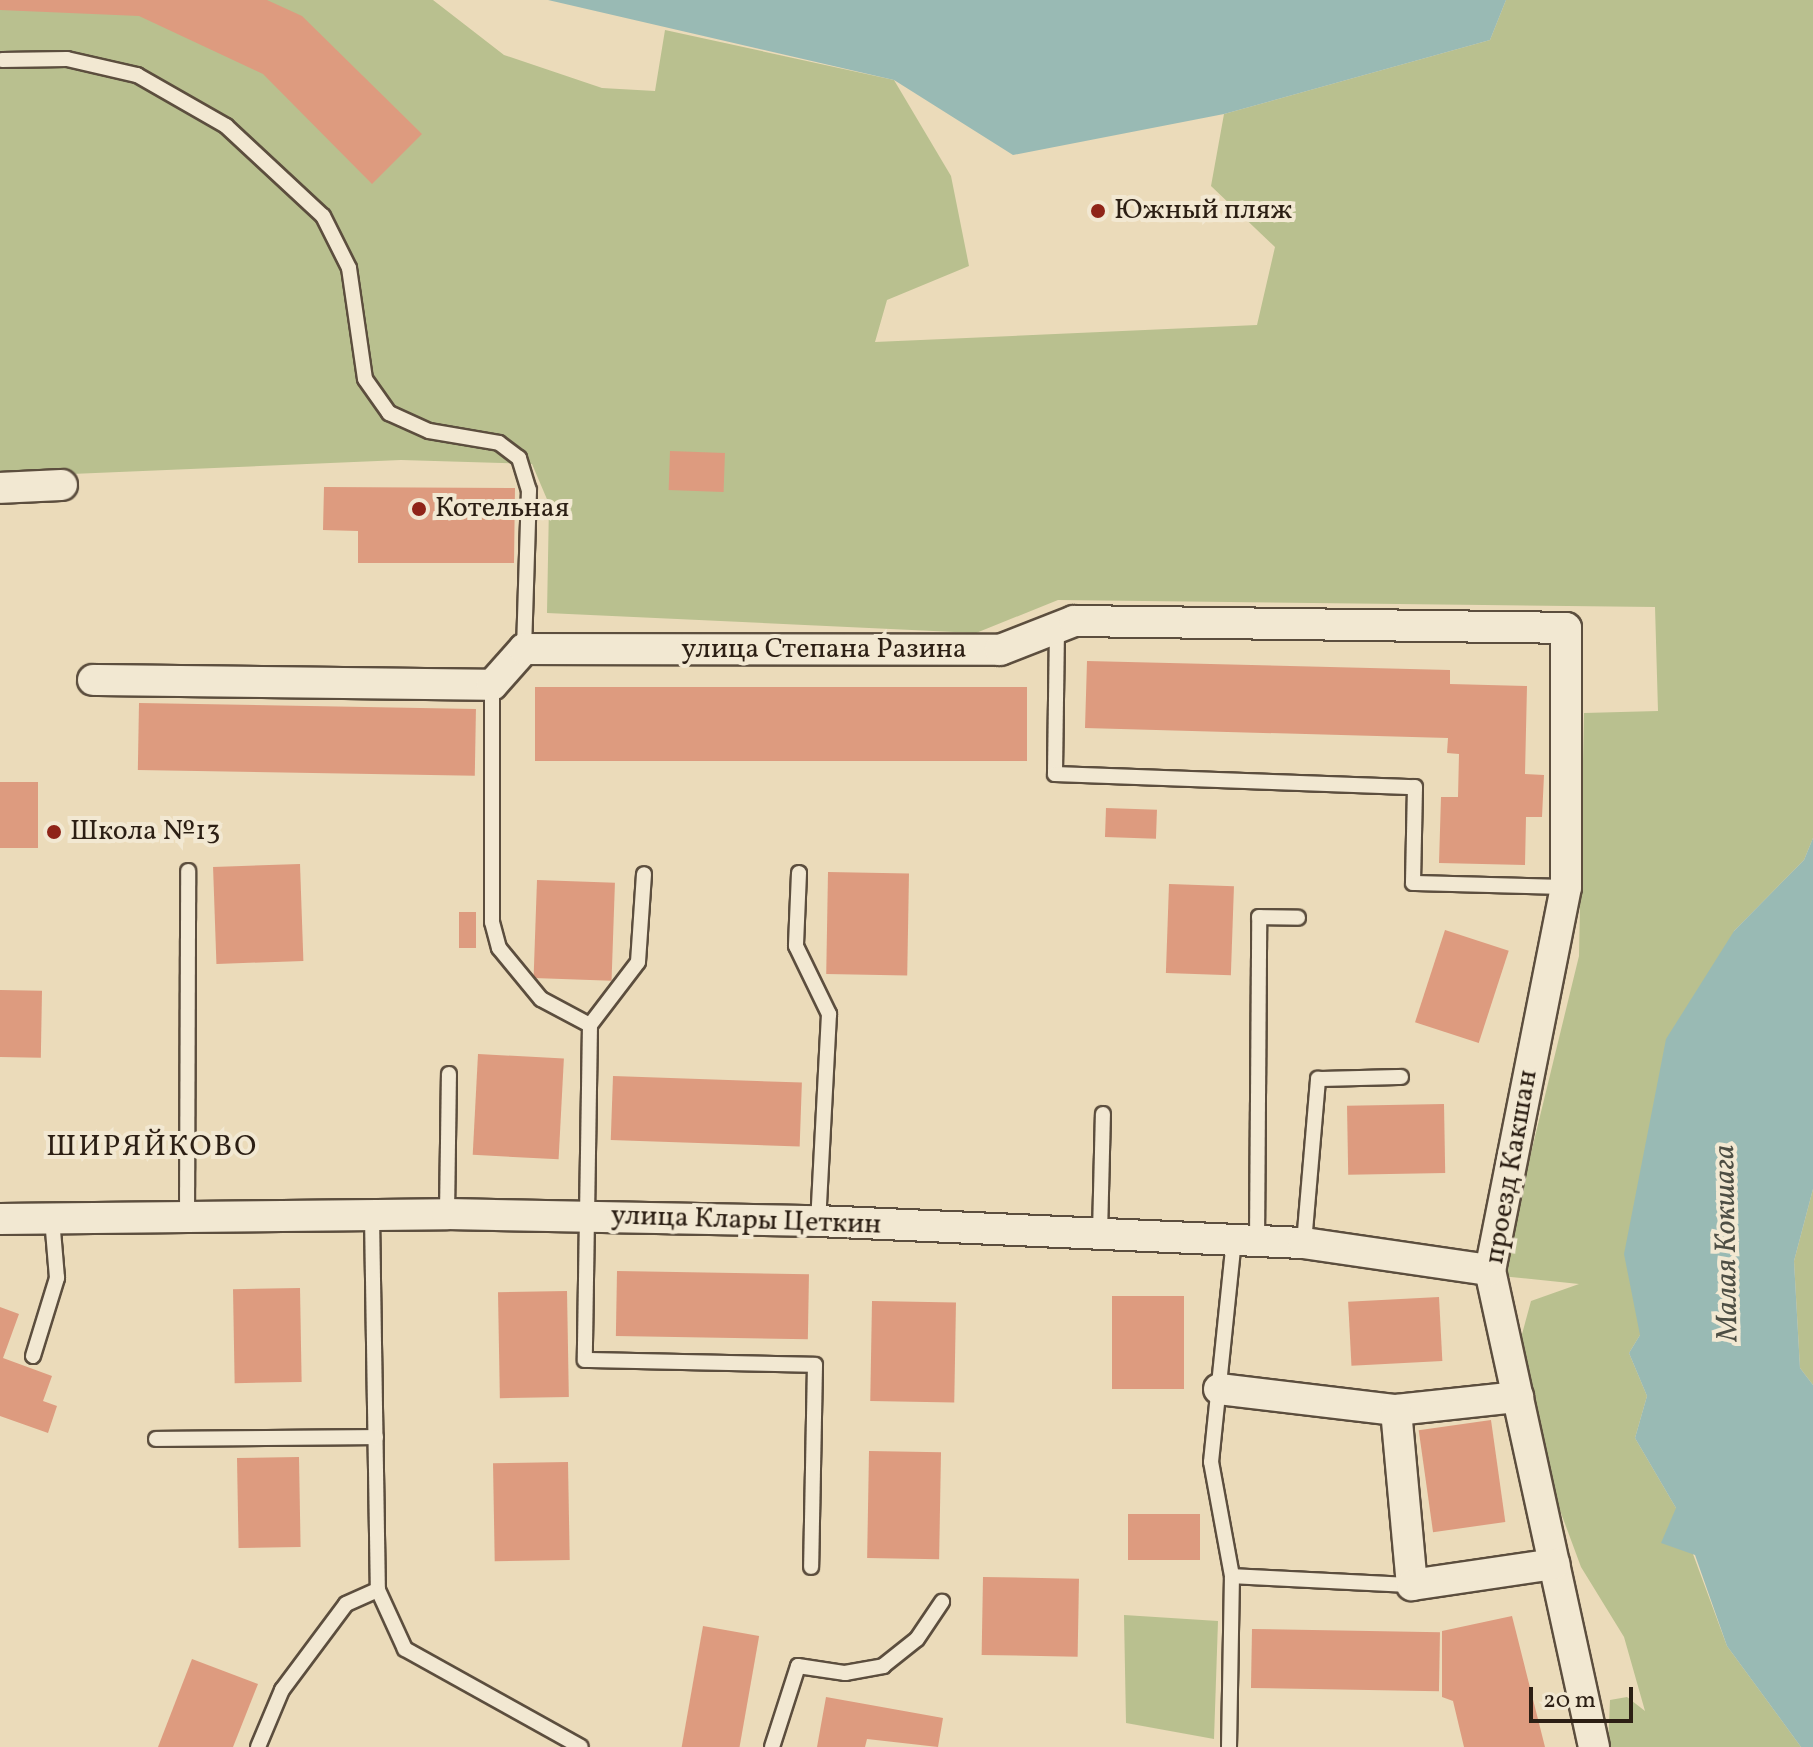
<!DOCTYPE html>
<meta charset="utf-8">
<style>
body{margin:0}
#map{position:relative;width:1813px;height:1747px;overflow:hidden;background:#ebdbba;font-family:Vollkorn,serif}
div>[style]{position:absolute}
.green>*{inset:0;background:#b9c08f}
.water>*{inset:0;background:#99bab4}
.building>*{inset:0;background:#dd9b7f;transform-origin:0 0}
.roads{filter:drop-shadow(2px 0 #5c4e3e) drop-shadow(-2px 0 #5c4e3e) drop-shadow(0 2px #5c4e3e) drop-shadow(0 -2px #5c4e3e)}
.lane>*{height:14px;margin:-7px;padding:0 7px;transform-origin:7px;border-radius:7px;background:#f2e8d2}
.street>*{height:30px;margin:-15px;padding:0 15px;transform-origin:15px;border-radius:15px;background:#f2e8d2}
.dots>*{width:22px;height:22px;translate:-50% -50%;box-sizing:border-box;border:4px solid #f2e8d2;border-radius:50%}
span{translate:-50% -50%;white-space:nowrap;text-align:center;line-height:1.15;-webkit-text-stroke:8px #f2e8d2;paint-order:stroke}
.poi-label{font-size:28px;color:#2c1f14}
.left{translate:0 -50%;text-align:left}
.street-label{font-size:28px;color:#2c1f14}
.neighbourhood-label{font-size:30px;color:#2c1f14;letter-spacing:2px}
.water-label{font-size:30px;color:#4d4e44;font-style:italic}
.scale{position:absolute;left:1529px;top:1687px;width:104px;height:36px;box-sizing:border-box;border:4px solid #2c1f14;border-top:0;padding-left:10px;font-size:24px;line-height:28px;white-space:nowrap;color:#2c1f14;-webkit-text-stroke:6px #f2e8d2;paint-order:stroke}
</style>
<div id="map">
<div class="green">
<div style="clip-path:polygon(0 0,433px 0,504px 55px,602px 88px,655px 91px,665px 30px,894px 80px,951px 176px,969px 266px,887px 300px,875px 342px,1257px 325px,1275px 247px,1211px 186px,1224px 114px,1490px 40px,1506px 0,1813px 0,1813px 838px,1804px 860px,1734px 931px,1640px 1335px,1629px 1353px,1647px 1396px,1635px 1438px,1676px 1508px,1727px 1646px,1801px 1747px,1608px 1747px,1610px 1700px,1627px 1697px,1645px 1711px,1624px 1637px,1581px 1567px,1538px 1451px,1534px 1395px,1518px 1349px,1531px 1301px,1579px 1284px,1501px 1276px,1579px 956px,1584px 713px,1658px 711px,1655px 607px,1058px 600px,976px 633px,547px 613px,549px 504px,532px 464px,401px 460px,0 477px)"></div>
<div style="clip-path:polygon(1813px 1189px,1813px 1385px,1800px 1368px,1794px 1261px)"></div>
<div style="clip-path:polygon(1124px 1615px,1218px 1621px,1214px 1739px,1126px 1723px)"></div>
</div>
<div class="water">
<div style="clip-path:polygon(548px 0,1506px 0,1490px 40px,1224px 114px,1013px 155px,894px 80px)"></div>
<div style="clip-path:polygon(1813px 838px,1813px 1189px,1794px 1261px,1800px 1368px,1813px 1385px,1813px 1747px,1801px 1747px,1727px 1646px,1695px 1555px,1661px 1543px,1676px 1508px,1635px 1438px,1647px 1396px,1629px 1353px,1640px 1335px,1624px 1254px,1666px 1039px,1734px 931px,1804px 860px)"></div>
</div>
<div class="building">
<div style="clip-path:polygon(0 0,267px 0,302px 16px,422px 134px,372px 184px,263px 74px,139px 16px,0 10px)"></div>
<div style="left:670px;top:451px;width:55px;height:39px;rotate:2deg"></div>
<div style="clip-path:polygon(324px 487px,515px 488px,514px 563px,358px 563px,358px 531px,323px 530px)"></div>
<div style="clip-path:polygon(1087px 661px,1450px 670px,1450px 684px,1527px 686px,1525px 774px,1544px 775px,1542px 817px,1526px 817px,1525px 865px,1439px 863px,1441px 797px,1458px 797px,1459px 754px,1447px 753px,1448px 738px,1085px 728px)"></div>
<div style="left:535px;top:687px;width:492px;height:74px"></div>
<div style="left:139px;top:703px;width:337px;height:67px;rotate:1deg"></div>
<div style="left:0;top:782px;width:38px;height:66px"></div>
<div style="left:1106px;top:808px;width:51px;height:29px;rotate:2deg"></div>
<div style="left:300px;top:864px;width:97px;height:87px;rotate:88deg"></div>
<div style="left:828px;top:872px;width:81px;height:102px;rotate:1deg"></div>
<div style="left:537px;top:880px;width:78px;height:98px;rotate:2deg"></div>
<div style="left:1169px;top:884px;width:65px;height:89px;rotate:2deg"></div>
<div style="left:459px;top:912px;width:17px;height:36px"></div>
<div style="left:1445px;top:930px;width:67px;height:97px;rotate:18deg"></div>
<div style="left:0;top:990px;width:42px;height:67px;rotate:1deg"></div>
<div style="left:478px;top:1054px;width:86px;height:101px;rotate:3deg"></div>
<div style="left:613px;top:1076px;width:189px;height:64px;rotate:2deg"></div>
<div style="left:1444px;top:1104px;width:69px;height:97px;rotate:89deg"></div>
<div style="left:617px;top:1271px;width:192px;height:65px;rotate:1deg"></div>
<div style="left:300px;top:1288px;width:94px;height:67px;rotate:89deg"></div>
<div style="left:567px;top:1291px;width:106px;height:69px;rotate:89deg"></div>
<div style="left:1112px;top:1296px;width:72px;height:93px"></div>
<div style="left:1439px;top:1297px;width:64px;height:91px;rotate:87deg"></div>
<div style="left:872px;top:1301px;width:84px;height:100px;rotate:1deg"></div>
<div style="clip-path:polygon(0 1307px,19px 1314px,3px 1358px,52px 1376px,43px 1401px,57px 1406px,48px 1433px,0 1416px)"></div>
<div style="left:1491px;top:1420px;width:103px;height:73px;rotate:82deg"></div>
<div style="left:869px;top:1451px;width:72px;height:107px;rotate:1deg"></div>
<div style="left:299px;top:1457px;width:90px;height:62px;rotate:89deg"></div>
<div style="left:568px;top:1462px;width:98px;height:75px;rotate:89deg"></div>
<div style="left:1128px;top:1514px;width:72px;height:46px"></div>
<div style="left:983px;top:1577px;width:96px;height:78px;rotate:1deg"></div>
<div style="clip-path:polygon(1512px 1616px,1545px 1747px,1464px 1747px,1453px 1701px,1442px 1697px,1442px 1631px)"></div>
<div style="left:703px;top:1626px;width:57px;height:123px;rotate:10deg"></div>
<div style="left:1252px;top:1629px;width:188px;height:59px;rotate:1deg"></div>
<div style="clip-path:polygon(192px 1659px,258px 1684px,233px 1747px,158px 1747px)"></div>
<div style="clip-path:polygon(826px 1697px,943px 1718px,938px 1747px,867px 1739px,865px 1747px,817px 1747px)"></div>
</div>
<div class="roads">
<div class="lane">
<div style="left:2px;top:60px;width:65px;rotate:-0.9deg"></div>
<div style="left:67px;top:59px;width:72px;rotate:12.9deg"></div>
<div style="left:137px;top:75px;width:103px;rotate:29.8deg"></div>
<div style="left:226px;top:126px;width:132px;rotate:42.9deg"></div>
<div style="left:323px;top:216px;width:58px;rotate:63.4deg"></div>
<div style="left:349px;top:268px;width:112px;rotate:81.8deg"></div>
<div style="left:365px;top:379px;width:42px;rotate:54.8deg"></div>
<div style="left:389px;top:413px;width:44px;rotate:24.2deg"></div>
<div style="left:429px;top:431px;width:71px;rotate:9.7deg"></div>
<div style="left:499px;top:443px;width:25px;rotate:37deg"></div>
<div style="left:519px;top:458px;width:34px;rotate:73deg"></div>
<div style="left:529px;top:490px;width:159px;rotate:91.8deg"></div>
<div style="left:1057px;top:628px;width:146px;rotate:90.8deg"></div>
<div style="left:1055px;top:774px;width:360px;rotate:2.1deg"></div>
<div style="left:1415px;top:787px;width:96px;rotate:91.2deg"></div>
<div style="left:1413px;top:883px;width:153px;rotate:1.5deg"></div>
<div style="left:492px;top:685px;width:237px;rotate:90deg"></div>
<div style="left:492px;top:922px;width:27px;rotate:75deg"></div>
<div style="left:499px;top:948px;width:66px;rotate:50.5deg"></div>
<div style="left:541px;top:999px;width:55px;rotate:28deg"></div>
<div style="left:590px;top:1025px;width:335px;rotate:90.9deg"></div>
<div style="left:585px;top:1360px;width:230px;rotate:1.2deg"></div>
<div style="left:815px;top:1365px;width:202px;rotate:91.1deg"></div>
<div style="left:799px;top:873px;width:73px;rotate:92.4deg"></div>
<div style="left:796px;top:946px;width:76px;rotate:64.1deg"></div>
<div style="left:829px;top:1014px;width:207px;rotate:93deg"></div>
<div style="left:590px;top:1025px;width:79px;rotate:-52.7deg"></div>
<div style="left:638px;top:962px;width:88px;rotate:-86.1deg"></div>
<div style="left:447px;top:1214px;width:140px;rotate:-89.2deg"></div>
<div style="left:372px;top:1216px;width:374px;rotate:89.1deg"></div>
<div style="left:378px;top:1590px;width:65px;rotate:65.4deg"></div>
<div style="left:405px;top:1649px;width:201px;rotate:29.1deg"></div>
<div style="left:187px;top:1217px;width:346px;rotate:-89.8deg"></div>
<div style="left:1100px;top:1234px;width:120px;rotate:-88.6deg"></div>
<div style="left:1257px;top:1241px;width:324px;rotate:-89.6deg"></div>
<div style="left:1259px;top:917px;width:39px;rotate:1deg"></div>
<div style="left:1304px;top:1243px;width:165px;rotate:-85.1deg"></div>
<div style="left:1318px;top:1079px;width:83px;rotate:-1.4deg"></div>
<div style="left:33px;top:1356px;width:82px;rotate:-72.9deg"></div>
<div style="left:57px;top:1278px;width:60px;rotate:-94.8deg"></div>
<div style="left:156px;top:1439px;width:220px;rotate:-0.5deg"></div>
<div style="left:1232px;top:1576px;width:180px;rotate:2.9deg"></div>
<div style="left:258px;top:1747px;width:62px;rotate:-67.2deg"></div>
<div style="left:282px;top:1690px;width:107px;rotate:-53.3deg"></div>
<div style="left:346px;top:1604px;width:35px;rotate:-24deg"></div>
<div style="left:772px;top:1747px;width:85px;rotate:-72.2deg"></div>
<div style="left:798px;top:1666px;width:48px;rotate:8.5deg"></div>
<div style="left:845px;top:1673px;width:39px;rotate:-10deg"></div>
<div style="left:883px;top:1666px;width:43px;rotate:-38.5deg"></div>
<div style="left:917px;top:1639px;width:45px;rotate:-56deg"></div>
<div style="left:1229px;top:1747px;width:171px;rotate:-89deg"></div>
<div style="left:1232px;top:1576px;width:116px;rotate:-100.4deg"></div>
<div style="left:1211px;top:1462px;width:223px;rotate:-84.1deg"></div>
</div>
<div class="street">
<div style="left:0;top:488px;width:62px;rotate:-2.8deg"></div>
<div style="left:93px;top:680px;width:399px;rotate:0.7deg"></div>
<div style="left:492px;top:685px;width:48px;rotate:-48.4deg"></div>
<div style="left:524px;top:649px;width:476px;rotate:0.1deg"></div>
<div style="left:1000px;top:650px;width:79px;rotate:-21.4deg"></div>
<div style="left:1074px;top:621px;width:492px;rotate:0.8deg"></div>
<div style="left:1566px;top:628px;width:259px;rotate:90deg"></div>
<div style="left:1566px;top:887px;width:390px;rotate:101.2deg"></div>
<div style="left:1490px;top:1270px;width:488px;rotate:77.7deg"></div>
<div style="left:0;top:1219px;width:447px;rotate:-0.6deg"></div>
<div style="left:447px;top:1214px;width:371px;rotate:1.1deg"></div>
<div style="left:818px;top:1221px;width:486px;rotate:2.6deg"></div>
<div style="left:1304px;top:1243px;width:188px;rotate:8.3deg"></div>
<div style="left:1219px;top:1389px;width:178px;rotate:6.8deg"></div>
<div style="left:1396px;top:1410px;width:123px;rotate:-6.1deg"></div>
<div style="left:1396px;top:1410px;width:176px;rotate:84.8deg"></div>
<div style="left:1412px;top:1585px;width:144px;rotate:-8.4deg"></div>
</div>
</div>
<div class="dots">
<div style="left:1098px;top:211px;background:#8f2418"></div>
<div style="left:419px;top:509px;background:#8f2418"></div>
<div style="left:54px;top:832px;background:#8f2418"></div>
</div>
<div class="poi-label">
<span class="left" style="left:1114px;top:211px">Южный пляж</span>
<span class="left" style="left:435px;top:509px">Котельная</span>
<span class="left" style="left:70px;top:832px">Школа №13</span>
</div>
<div class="street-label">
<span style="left:824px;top:650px">улица Степана Разина</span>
<span style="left:1512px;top:1167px;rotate:-80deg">проезд Какшан</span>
<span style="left:746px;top:1221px;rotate:2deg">улица Клары Цеткин</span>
</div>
<div class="neighbourhood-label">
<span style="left:152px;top:1147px">ШИРЯЙКОВО</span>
</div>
<div class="water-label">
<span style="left:1727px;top:1243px;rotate:-91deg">Малая Кокшага</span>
</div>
<div class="scale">20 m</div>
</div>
